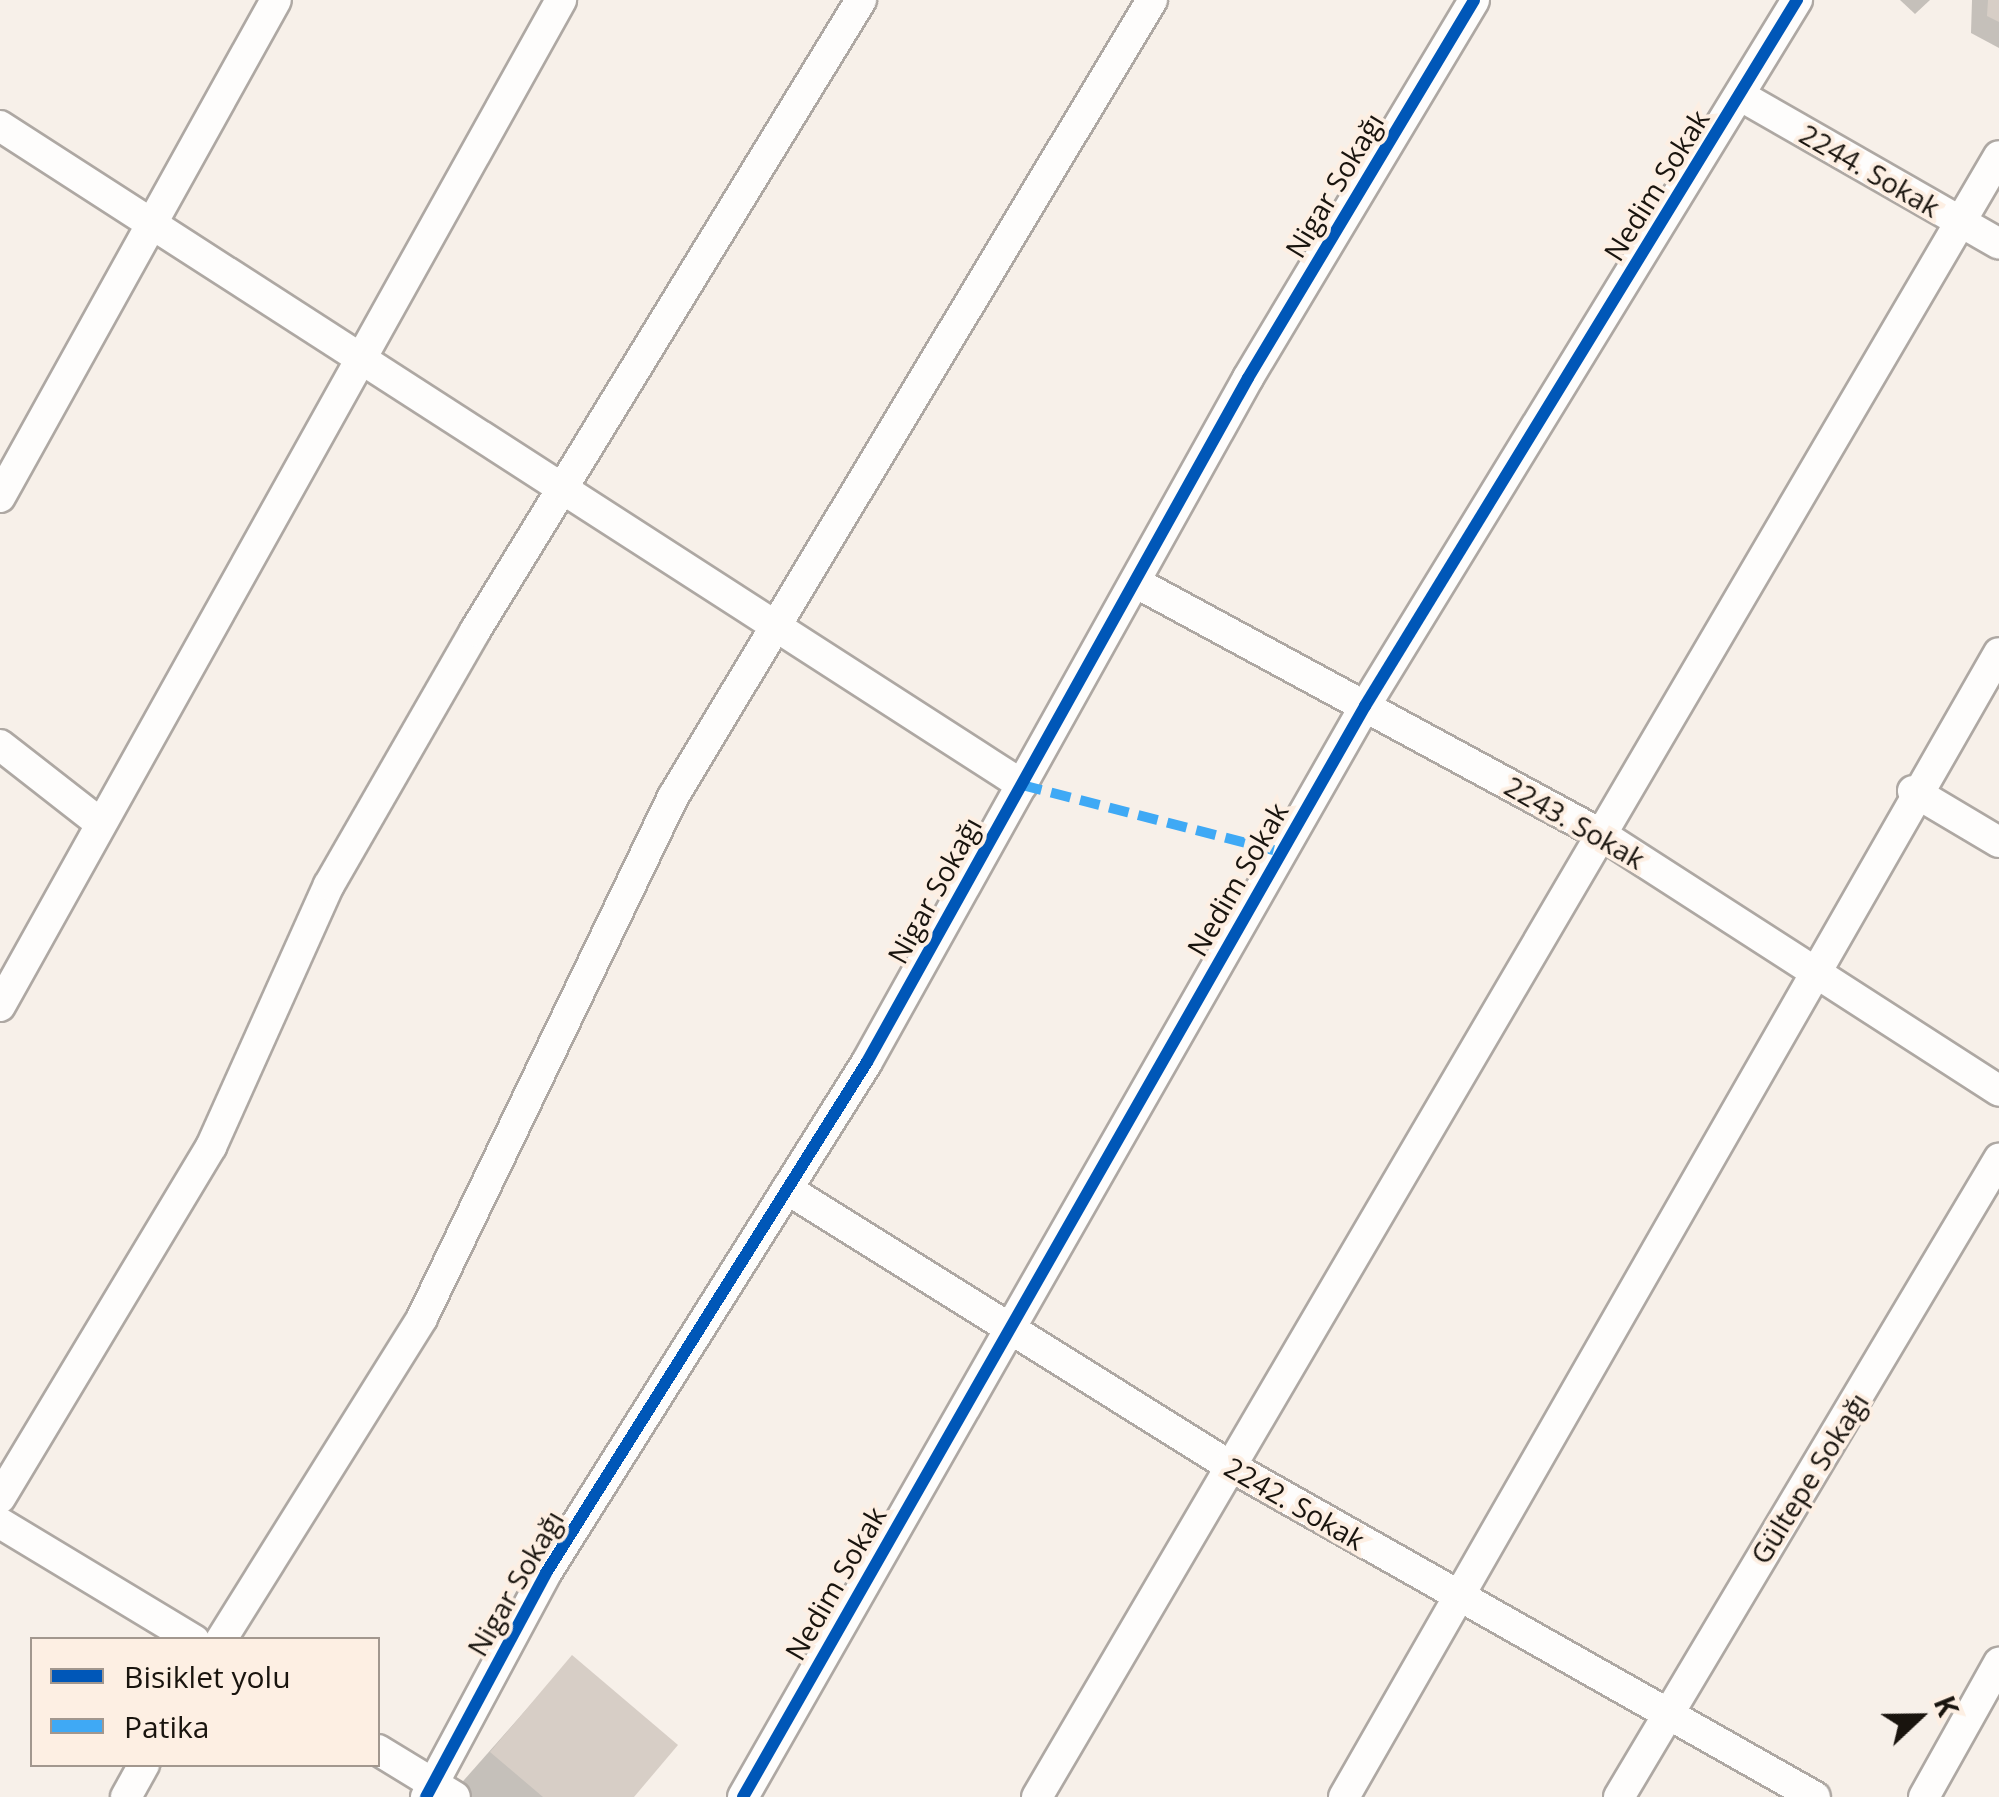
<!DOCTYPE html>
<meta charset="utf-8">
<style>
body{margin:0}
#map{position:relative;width:1999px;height:1797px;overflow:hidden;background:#f7f0e9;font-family:"Open Sans",sans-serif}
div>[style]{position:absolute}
.shadow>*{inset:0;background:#0003}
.building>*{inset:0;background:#d7cec6}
.roads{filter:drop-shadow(2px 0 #aea8a3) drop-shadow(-2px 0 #aea8a3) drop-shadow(0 2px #aea8a3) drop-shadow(0 -2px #aea8a3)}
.street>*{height:30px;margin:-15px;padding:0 15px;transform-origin:15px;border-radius:15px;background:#fefdfc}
.quiet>*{height:10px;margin-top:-5px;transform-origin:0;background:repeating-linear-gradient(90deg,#3fa9f5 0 20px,transparent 0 30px)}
.cycleway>*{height:12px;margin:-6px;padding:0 6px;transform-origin:6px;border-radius:6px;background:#0057b8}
span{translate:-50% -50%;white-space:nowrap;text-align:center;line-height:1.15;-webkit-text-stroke:8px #fdefe3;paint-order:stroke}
.street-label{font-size:28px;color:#19140e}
.legend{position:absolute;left:30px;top:1637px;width:350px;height:130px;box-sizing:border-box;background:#fdefe3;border:2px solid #a2978e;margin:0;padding:12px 18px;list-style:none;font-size:30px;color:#19140e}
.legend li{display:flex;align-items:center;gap:20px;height:50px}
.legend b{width:50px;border:2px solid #a2978e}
.north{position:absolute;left:1869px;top:1667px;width:100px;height:100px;-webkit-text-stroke:8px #fdefe3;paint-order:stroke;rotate:68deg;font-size:28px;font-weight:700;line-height:40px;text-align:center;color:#19140e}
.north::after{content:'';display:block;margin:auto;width:35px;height:45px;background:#19140e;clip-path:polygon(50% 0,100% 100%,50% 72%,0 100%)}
</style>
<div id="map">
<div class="shadow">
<div style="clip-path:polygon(1900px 0,1930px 0,1915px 14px)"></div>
<div style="clip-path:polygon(1972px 0,1999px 0,1999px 48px,1971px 33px)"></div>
<div style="clip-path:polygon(572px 1658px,631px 1797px,468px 1797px,457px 1788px)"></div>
</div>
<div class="building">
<div style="clip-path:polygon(1988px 0,1999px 0,1999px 22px,1987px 16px)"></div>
<div style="clip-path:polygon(572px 1655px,678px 1745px,634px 1797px,543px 1797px,490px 1752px)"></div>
</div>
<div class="roads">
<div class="street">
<div style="left:1741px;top:96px;width:297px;rotate:29.8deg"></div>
<div style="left:0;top:126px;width:1216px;rotate:32.81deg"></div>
<div style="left:0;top:497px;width:568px;rotate:-60.96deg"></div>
<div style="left:1135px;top:582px;width:533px;rotate:28.44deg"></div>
<div style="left:1604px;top:836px;width:470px;rotate:32.8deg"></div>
<div style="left:0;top:745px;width:127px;rotate:38deg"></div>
<div style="left:1913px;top:791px;width:100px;rotate:30.7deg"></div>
<div style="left:0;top:1006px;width:1152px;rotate:-60.85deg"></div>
<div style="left:787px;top:1189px;width:522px;rotate:32.02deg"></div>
<div style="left:1230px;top:1466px;width:672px;rotate:29.5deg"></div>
<div style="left:0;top:1498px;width:410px;rotate:-59deg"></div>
<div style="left:211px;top:1147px;width:287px;rotate:-65.8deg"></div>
<div style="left:329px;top:885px;width:293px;rotate:-60.1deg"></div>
<div style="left:475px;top:631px;width:740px;rotate:-58.54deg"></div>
<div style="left:0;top:1523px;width:227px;rotate:31.1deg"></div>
<div style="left:221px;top:1640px;width:380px;rotate:-58deg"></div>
<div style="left:422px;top:1318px;width:578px;rotate:-64.28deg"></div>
<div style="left:673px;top:797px;width:930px;rotate:-58.99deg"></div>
<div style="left:378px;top:1750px;width:90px;rotate:31.4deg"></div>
<div style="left:126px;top:1797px;width:38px;rotate:-61deg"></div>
<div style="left:426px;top:1797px;width:254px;rotate:-61.8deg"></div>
<div style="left:546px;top:1573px;width:603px;rotate:-57.86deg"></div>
<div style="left:867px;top:1062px;width:783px;rotate:-60.88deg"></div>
<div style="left:1248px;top:378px;width:440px;rotate:-59.1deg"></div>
<div style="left:743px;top:1797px;width:1256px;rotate:-60.31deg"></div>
<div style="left:1365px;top:706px;width:828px;rotate:-58.54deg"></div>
<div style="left:1037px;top:1797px;width:1902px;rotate:-59.62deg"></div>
<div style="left:1344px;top:1797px;width:1318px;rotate:-60.21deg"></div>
<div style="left:1619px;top:1797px;width:743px;rotate:-59.22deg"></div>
<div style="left:1924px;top:1797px;width:154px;rotate:-60.8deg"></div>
</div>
</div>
<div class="quiet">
<div style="left:1022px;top:785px;width:268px;rotate:14.5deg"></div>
</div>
<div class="cycleway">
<div style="left:426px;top:1797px;width:254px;rotate:-61.8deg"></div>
<div style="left:546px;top:1573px;width:603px;rotate:-57.86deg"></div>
<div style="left:867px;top:1062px;width:783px;rotate:-60.88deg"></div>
<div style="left:1248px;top:378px;width:440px;rotate:-59.1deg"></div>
<div style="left:743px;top:1797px;width:1256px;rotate:-60.31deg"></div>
<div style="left:1365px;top:706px;width:828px;rotate:-58.54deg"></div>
</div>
<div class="street-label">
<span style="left:1870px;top:170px;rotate:30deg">2244. Sokak</span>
<span style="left:1334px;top:185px;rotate:-59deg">Nigar Sokağı</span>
<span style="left:1656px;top:185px;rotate:-58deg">Nedim Sokak</span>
<span style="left:1575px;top:822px;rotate:30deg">2243. Sokak</span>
<span style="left:1237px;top:879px;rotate:-60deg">Nedim Sokak</span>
<span style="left:934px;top:890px;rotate:-61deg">Nigar Sokağı</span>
<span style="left:1809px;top:1478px;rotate:-58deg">Gültepe Sokağı</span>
<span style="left:1295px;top:1503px;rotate:30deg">2242. Sokak</span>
<span style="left:515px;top:1583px;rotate:-60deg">Nigar Sokağı</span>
<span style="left:835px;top:1583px;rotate:-60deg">Nedim Sokak</span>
</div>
<ul class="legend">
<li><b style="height:12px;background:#0057b8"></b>Bisiklet yolu</li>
<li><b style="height:12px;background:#3fa9f5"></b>Patika</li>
</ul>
<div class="north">K</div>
</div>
